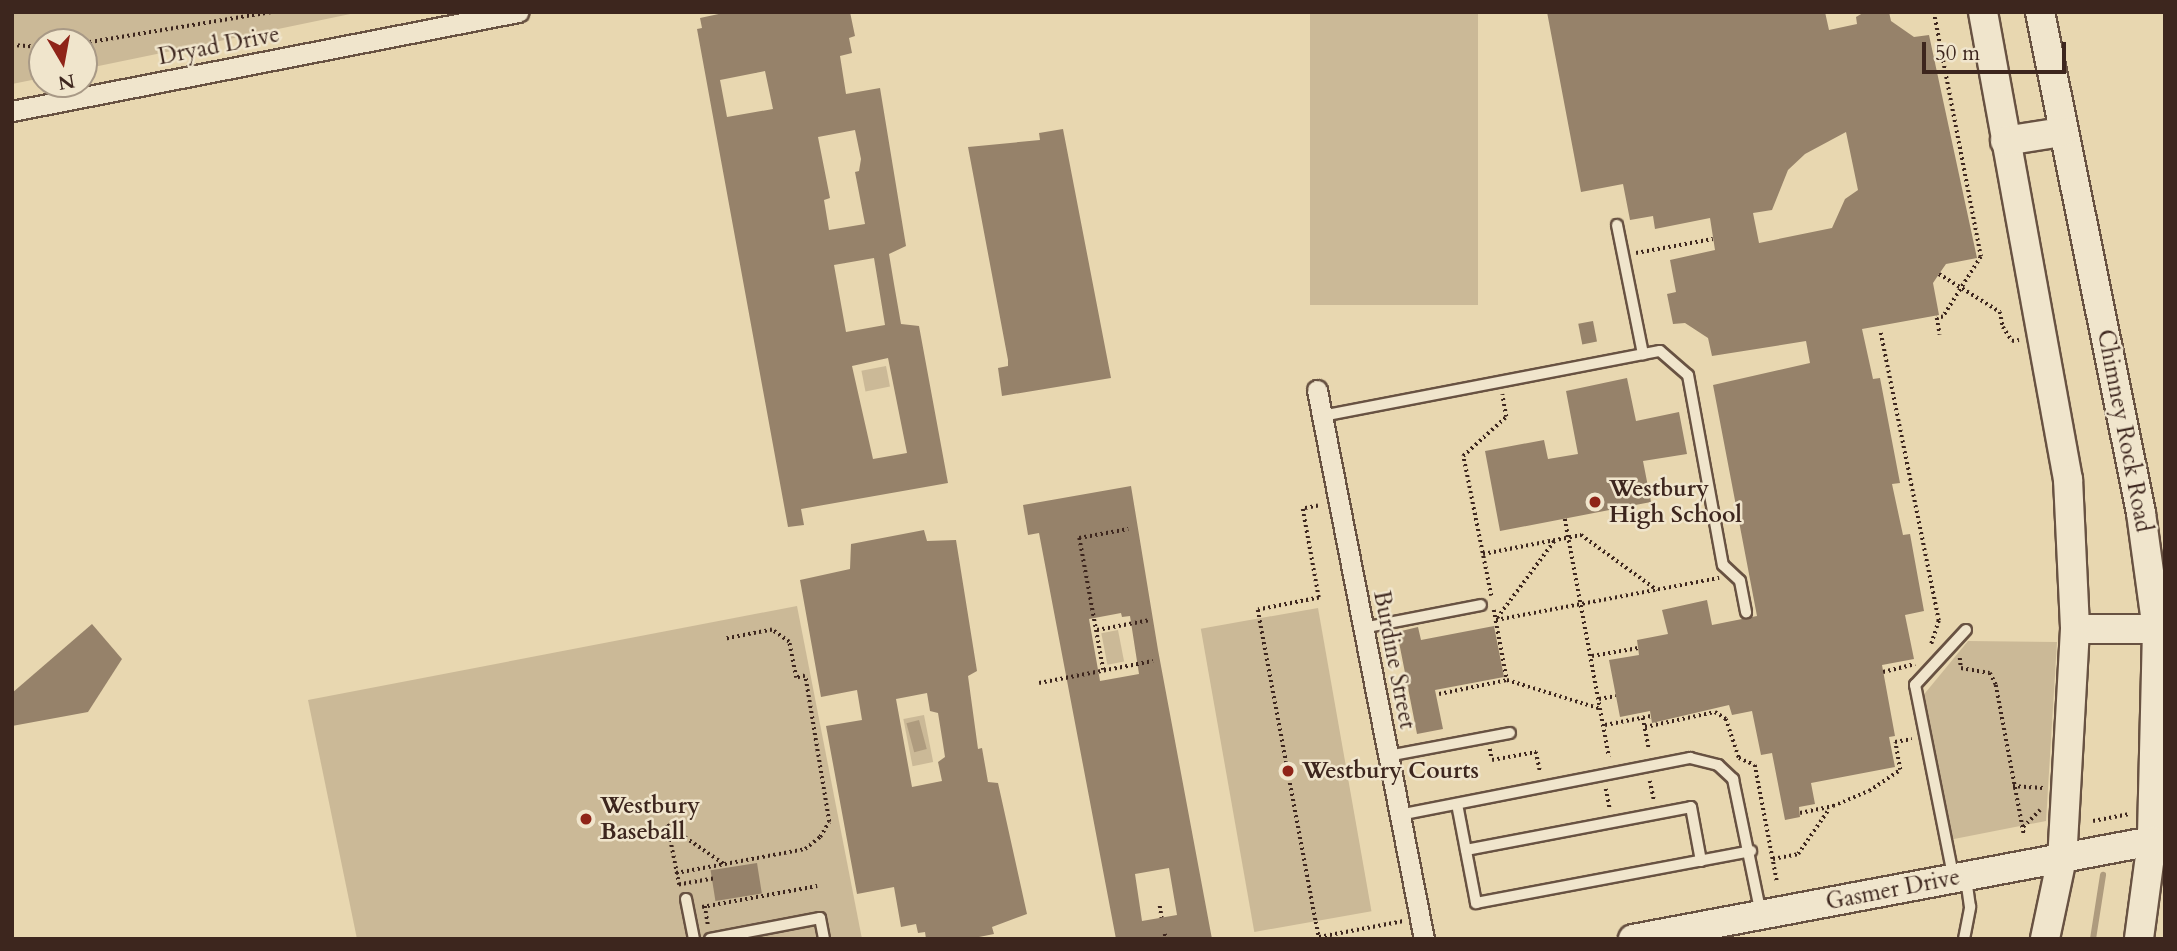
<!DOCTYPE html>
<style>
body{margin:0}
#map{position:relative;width:2177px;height:951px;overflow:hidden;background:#e8d7b0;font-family:Cardo,serif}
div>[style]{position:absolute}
.green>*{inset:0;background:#cbb997;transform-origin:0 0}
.water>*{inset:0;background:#ae9b7e;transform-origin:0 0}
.stream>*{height:6px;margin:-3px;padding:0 3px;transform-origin:3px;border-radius:3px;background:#ae9b7e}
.building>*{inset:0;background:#96826a;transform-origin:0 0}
.path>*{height:3.5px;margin-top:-1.75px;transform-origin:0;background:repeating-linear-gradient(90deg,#3d261e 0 2px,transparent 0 5.5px)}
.roads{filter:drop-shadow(2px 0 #685242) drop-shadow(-2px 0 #685242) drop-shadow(0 2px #685242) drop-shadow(0 -2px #685242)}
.lane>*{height:10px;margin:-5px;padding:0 5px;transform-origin:5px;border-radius:5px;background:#f0e5cc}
.street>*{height:19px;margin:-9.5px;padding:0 9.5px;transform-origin:9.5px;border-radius:9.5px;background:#f0e5cc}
.secondary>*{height:28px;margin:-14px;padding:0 14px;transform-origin:14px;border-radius:14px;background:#f0e5cc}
.dots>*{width:19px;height:19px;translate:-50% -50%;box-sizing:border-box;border:4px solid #f0e5cc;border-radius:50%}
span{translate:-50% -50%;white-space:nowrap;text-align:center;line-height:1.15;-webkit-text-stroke:5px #f0e5cc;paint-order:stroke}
.street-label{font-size:23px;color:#3d261e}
.poi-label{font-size:23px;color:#3d261e;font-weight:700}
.left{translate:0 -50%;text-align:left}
.frame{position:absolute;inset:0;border:14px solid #3d261e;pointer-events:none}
.north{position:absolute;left:28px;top:28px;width:70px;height:70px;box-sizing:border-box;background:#f0e5cc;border:2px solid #a89986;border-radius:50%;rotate:170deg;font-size:19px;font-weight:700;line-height:28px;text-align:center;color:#3d261e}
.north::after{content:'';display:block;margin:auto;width:24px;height:32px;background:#8f2418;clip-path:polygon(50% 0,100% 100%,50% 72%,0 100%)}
.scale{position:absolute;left:1922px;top:42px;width:144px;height:32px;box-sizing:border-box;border:4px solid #3d261e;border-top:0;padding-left:9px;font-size:21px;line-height:24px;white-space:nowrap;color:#3d261e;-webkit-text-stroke:5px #f0e5cc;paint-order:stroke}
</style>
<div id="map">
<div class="green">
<div style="clip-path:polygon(12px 12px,360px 12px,84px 69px,84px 42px,42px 42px,42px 78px,12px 84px)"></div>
<div style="left:1310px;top:12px;width:168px;height:293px"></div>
<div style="left:886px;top:366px;width:21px;height:25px;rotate:79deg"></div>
<div style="clip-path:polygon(797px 606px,862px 939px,357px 939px,308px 700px)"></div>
<div style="left:1318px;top:608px;width:308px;height:119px;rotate:80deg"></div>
<div style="left:1118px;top:630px;width:32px;height:17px;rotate:79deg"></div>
<div style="clip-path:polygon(1968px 641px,2057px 642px,2046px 821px,1949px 840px,1921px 698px)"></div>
<div style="left:924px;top:715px;width:48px;height:21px;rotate:79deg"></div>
</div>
<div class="water">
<div style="left:919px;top:720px;width:30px;height:13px;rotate:75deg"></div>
</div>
<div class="stream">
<div style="left:2093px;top:939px;width:65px;rotate:-81.1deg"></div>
</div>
<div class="building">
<div style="clip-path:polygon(evenodd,728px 12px,850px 12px,855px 36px,849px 38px,852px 53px,840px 56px,846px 94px,880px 88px,906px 246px,889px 254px,894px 284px,901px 324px,919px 326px,948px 483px,801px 509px,804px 525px,788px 527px,697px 29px,702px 28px,700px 18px,728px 12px,765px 71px,773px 109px,727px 117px,720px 80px,765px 71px,728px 12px,855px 130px,861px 159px,859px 171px,855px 172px,865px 224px,829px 230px,824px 200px,830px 198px,818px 137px,855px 130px,728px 12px,874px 258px,885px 325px,846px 332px,834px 265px,874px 258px,728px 12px,888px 358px,907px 453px,873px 459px,852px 366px,888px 358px)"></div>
<div style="clip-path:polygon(evenodd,1547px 12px,1825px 12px,1829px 30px,1857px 24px,1856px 17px,1863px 13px,1889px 12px,1891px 21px,1914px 37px,1929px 35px,1977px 258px,1946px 264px,1939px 274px,1933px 283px,1939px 315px,1862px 329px,1873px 379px,1880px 378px,1900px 483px,1892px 484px,1903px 535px,1910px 534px,1924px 611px,1905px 615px,1914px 659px,1882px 665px,1895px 736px,1889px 737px,1895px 767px,1811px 783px,1815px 804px,1799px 807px,1800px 817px,1785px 820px,1772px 753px,1761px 755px,1752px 711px,1732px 715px,1729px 705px,1652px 723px,1650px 711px,1620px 717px,1609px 660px,1639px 655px,1637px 640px,1668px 634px,1662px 610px,1707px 600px,1712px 625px,1757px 616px,1713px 385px,1810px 363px,1806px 341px,1712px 356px,1708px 338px,1685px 323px,1673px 324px,1667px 294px,1676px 292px,1670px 260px,1715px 250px,1710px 218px,1655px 229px,1653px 216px,1630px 220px,1623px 184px,1581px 192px,1547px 12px,1846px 132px,1858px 190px,1845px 199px,1832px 228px,1759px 243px,1753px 213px,1772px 210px,1788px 170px,1805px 154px,1846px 132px)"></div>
<div style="clip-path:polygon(1063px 129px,1111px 378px,1002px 396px,998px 368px,1008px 366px,1008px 360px,968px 147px,1040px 140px,1039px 133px)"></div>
<div style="left:1593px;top:321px;width:21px;height:15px;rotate:79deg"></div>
<div style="clip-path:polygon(1627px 378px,1636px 421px,1679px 412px,1687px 454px,1643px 461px,1651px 502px,1500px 531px,1485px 451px,1544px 440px,1548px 459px,1578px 454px,1566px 391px)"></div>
<div style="clip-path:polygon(evenodd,1131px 486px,1158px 650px,1212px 939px,1116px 939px,1039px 533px,1028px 535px,1023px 505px,1131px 486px,1121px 613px,1122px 617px,1130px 616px,1139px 674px,1100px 681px,1089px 619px,1121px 613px,1131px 486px,1169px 868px,1177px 915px,1142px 921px,1135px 874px,1169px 868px)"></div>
<div style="clip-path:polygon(evenodd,924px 530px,927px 541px,956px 540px,977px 671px,968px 676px,978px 749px,982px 748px,988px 782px,998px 783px,1027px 914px,992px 927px,994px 934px,969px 939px,926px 939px,925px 932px,918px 933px,916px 924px,901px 927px,894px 887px,857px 894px,826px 726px,862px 720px,857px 690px,821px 697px,800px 580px,850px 569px,851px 544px,924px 530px,927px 693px,930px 711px,938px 713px,943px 744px,945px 757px,938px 762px,942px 781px,912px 787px,896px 699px,927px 693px)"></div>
<div style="clip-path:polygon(92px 624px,122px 659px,88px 712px,12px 726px,12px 693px)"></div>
<div style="clip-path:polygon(1494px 626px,1504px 677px,1435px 690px,1443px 729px,1417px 734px,1397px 632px,1418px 627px,1421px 640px)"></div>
<div style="left:757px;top:863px;width:31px;height:47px;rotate:81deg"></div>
</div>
<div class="path">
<div style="left:1934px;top:12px;width:249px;rotate:79.1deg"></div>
<div style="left:1981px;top:257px;width:71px;rotate:122.3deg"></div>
<div style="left:1943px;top:317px;width:6px;rotate:171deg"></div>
<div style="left:1937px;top:318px;width:17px;rotate:80deg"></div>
<div style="left:84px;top:43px;width:190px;rotate:-9.4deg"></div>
<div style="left:12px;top:45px;width:30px;rotate:4deg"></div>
<div style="left:1636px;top:253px;width:78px;rotate:-10.3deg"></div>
<div style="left:1939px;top:274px;width:72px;rotate:31.9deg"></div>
<div style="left:2000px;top:312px;width:15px;rotate:79deg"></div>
<div style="left:2003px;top:327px;width:17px;rotate:57deg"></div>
<div style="left:2012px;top:341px;width:7px;rotate:-8deg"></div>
<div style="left:1881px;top:333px;width:294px;rotate:78.6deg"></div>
<div style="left:1939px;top:621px;width:26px;rotate:108deg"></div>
<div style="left:1318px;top:506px;width:15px;rotate:169deg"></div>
<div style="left:1303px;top:509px;width:90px;rotate:79.8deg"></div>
<div style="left:1319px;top:598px;width:62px;rotate:168.9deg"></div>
<div style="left:1258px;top:610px;width:317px;rotate:79.5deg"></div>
<div style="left:1316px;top:922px;width:15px;rotate:79deg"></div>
<div style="left:1319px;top:937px;width:86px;rotate:-10.7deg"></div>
<div style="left:1565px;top:519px;width:242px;rotate:79.5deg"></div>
<div style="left:1483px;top:554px;width:100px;rotate:-11deg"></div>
<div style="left:1581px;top:535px;width:94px;rotate:35.9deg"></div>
<div style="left:1491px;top:596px;width:143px;rotate:-101.3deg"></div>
<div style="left:1463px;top:456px;width:58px;rotate:-42.2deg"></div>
<div style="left:1506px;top:417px;width:23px;rotate:-100deg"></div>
<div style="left:1494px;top:610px;width:71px;rotate:79.5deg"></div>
<div style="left:1497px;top:618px;width:97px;rotate:-53.4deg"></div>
<div style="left:1496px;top:620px;width:227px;rotate:-10.7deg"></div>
<div style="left:1097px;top:630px;width:54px;rotate:-10.7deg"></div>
<div style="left:1592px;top:656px;width:47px;rotate:-9.9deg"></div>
<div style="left:1960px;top:658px;width:10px;rotate:84deg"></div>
<div style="left:1961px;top:668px;width:29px;rotate:10deg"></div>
<div style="left:1990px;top:673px;width:13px;rotate:63deg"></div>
<div style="left:1996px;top:685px;width:152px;rotate:79.4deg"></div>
<div style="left:1103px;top:670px;width:134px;rotate:-100.3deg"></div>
<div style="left:1079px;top:538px;width:50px;rotate:-10.4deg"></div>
<div style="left:1883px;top:672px;width:33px;rotate:-14deg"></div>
<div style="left:1039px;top:683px;width:116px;rotate:-10.9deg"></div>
<div style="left:1439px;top:694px;width:69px;rotate:-11.6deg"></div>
<div style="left:1507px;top:680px;width:98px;rotate:17.1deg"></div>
<div style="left:1599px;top:699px;width:17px;rotate:-10deg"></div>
<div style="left:1643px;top:718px;width:31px;rotate:79deg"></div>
<div style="left:1605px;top:725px;width:47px;rotate:-11.1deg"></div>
<div style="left:1645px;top:727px;width:72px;rotate:-12.1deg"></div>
<div style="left:1715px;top:712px;width:13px;rotate:32deg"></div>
<div style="left:1726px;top:719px;width:41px;rotate:71.6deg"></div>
<div style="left:1739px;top:758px;width:17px;rotate:24deg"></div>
<div style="left:1755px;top:765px;width:118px;rotate:79.3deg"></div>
<div style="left:1490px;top:749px;width:11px;rotate:80deg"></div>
<div style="left:1492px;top:760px;width:45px;rotate:-10.3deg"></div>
<div style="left:1536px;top:752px;width:19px;rotate:78deg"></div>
<div style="left:1650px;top:781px;width:19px;rotate:78deg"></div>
<div style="left:2013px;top:786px;width:30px;rotate:4deg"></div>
<div style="left:1606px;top:789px;width:20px;rotate:79deg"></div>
<div style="left:1800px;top:813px;width:34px;rotate:-12deg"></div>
<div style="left:1833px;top:806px;width:39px;rotate:-23deg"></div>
<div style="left:1869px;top:791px;width:37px;rotate:-34deg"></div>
<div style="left:1900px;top:770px;width:28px;rotate:-100deg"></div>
<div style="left:1895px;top:742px;width:17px;rotate:-10deg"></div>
<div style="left:2093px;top:821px;width:37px;rotate:-11deg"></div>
<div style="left:2023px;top:827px;width:24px;rotate:-45deg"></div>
<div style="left:1773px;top:859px;width:25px;rotate:-11deg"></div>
<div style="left:1798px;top:854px;width:55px;rotate:-55.4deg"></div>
<div style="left:676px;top:873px;width:131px;rotate:-10.5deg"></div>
<div style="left:805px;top:849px;width:19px;rotate:-39deg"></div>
<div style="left:820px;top:837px;width:17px;rotate:-59deg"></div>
<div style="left:829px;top:822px;width:148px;rotate:-99.3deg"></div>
<div style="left:805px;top:676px;width:9px;rotate:167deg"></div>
<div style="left:796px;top:678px;width:37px;rotate:-101deg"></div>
<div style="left:789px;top:642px;width:21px;rotate:-145deg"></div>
<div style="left:772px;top:630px;width:47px;rotate:168.9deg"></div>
<div style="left:713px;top:879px;width:35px;rotate:170deg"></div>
<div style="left:679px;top:885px;width:61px;rotate:-101.3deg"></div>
<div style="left:667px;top:825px;width:69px;rotate:34.4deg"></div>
<div style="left:705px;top:906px;width:19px;rotate:81deg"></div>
<div style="left:1160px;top:906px;width:12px;rotate:81deg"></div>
<div style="left:702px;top:907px;width:117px;rotate:-10.3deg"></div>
<div style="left:1165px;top:934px;width:5px;rotate:79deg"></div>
</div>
<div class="roads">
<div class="lane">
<div style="left:1617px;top:225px;width:132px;rotate:78.6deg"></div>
<div style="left:1322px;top:416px;width:344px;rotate:-10.9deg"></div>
<div style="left:1660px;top:351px;width:37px;rotate:41deg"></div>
<div style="left:1688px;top:375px;width:193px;rotate:79.6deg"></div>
<div style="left:1723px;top:565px;width:23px;rotate:43deg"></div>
<div style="left:1740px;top:581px;width:32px;rotate:79deg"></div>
<div style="left:1363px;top:628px;width:120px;rotate:-11deg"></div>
<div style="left:1388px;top:756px;width:124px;rotate:-10.7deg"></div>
<div style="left:1457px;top:804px;width:101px;rotate:79.1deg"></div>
<div style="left:1476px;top:903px;width:280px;rotate:-10.7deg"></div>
<div style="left:1399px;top:815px;width:297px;rotate:-11.1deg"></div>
<div style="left:1690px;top:758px;width:29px;rotate:14deg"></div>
<div style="left:1718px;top:765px;width:21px;rotate:43deg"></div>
<div style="left:1733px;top:779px;width:138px;rotate:78.3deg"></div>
<div style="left:1466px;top:850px;width:229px;rotate:-10.8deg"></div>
<div style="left:1691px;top:807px;width:55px;rotate:79.5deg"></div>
<div style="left:1953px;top:875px;width:194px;rotate:-101.3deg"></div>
<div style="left:1915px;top:685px;width:75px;rotate:-47.2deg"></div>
<div style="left:686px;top:899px;width:41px;rotate:78.7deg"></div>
<div style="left:710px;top:939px;width:112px;rotate:-10.8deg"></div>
<div style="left:820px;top:918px;width:21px;rotate:79deg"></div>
<div style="left:1964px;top:939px;width:33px;rotate:-79deg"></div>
<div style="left:1970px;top:907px;width:30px;rotate:-98deg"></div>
</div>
<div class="street">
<div style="left:12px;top:111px;width:516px;rotate:-11.07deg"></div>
<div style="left:1317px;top:390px;width:559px;rotate:78.97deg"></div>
</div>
<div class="secondary">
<div style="left:1983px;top:12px;width:475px;rotate:79.7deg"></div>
<div style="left:2068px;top:479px;width:150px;rotate:87.3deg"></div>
<div style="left:2075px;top:629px;width:229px;rotate:93.2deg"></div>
<div style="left:2062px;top:858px;width:83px;rotate:101.9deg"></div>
<div style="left:2040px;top:12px;width:511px;rotate:78.6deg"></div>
<div style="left:2141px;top:513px;width:118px;rotate:82.2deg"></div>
<div style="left:2157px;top:630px;width:211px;rotate:91.4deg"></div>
<div style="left:2152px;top:841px;width:99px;rotate:97.6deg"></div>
<div style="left:2005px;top:141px;width:58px;rotate:-9deg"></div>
<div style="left:2075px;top:629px;width:90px"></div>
<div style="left:1633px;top:939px;width:528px;rotate:-10.69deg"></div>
</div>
</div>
<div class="dots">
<div style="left:1595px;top:502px;background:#8f2418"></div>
<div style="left:1288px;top:771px;background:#8f2418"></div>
<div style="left:586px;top:819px;background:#8f2418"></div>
</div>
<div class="street-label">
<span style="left:219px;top:46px;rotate:-11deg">Dryad Drive</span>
<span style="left:2124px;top:431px;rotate:79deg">Chimney Rock Road</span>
<span style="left:1394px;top:660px;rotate:79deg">Burdine Street</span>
<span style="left:1893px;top:890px;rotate:-11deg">Gasmer Drive</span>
</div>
<div class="poi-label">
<span class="left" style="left:1609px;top:502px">Westbury<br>High School</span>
<span class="left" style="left:1302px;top:771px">Westbury Courts</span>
<span class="left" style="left:600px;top:819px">Westbury<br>Baseball</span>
</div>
<div class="frame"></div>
<div class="north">N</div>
<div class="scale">50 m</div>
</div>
